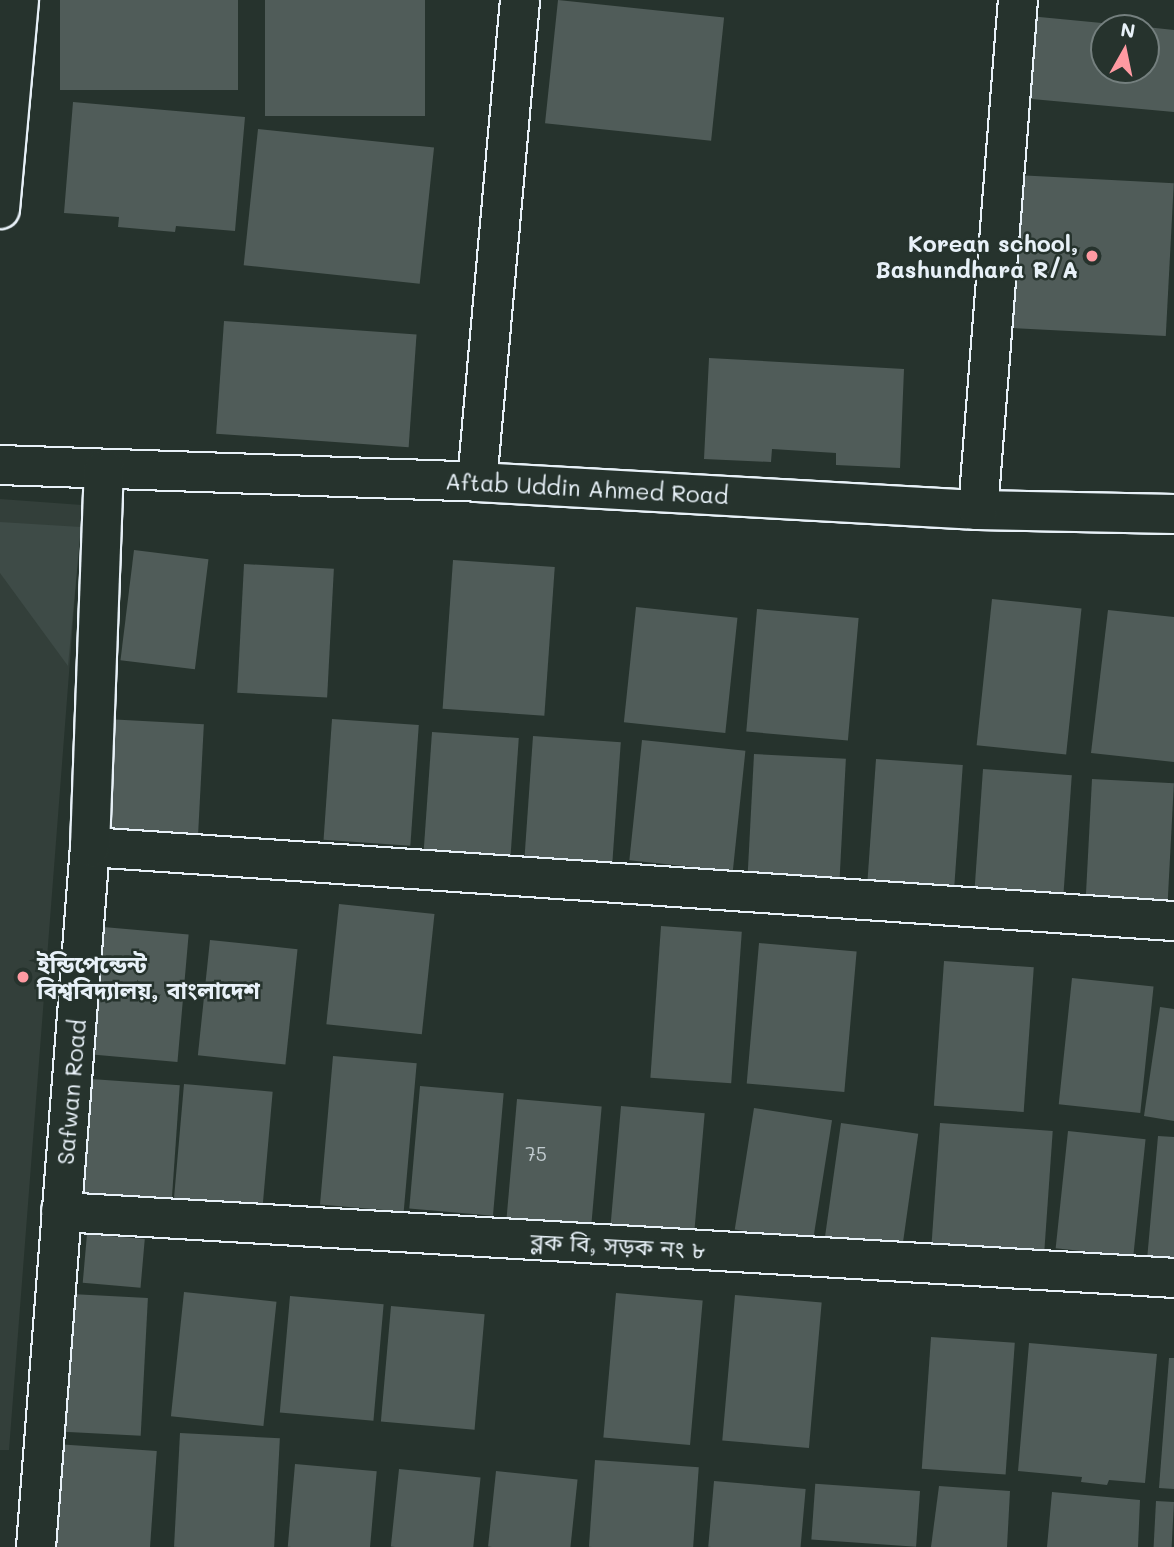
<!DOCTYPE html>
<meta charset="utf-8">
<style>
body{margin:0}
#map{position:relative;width:1174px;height:1547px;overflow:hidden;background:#26332d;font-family:Mali,"Noto Sans Bengali",sans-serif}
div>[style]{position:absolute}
.built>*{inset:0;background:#333f3a}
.green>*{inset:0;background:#3e4b47}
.building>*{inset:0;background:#505c59;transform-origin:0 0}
.roads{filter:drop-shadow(2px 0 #e8f1f8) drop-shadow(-2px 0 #e8f1f8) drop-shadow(0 2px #e8f1f8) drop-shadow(0 -2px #e8f1f8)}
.street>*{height:38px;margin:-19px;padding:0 19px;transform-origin:19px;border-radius:19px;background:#26332d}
.dots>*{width:19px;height:19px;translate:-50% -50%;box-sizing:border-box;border:4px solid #26332d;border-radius:50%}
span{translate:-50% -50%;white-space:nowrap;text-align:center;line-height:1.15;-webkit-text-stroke:5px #26332d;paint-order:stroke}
.number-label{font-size:19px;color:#c2ccd0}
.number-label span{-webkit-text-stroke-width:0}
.poi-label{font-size:23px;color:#e8f1f8;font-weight:700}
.right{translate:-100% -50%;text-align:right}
.left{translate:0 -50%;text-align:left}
.street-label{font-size:23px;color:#e8f1f8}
.north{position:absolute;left:1090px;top:14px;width:70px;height:70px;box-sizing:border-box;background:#26332d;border:2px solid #747f7e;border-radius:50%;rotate:9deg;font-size:19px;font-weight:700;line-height:28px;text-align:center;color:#e8f1f8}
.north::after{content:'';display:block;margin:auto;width:24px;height:32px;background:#ff9aa2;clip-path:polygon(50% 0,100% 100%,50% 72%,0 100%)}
</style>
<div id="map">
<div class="built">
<div style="clip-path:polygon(0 499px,82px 505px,9px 1450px,0 1450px)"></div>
</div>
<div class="green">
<div style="clip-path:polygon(0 522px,81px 527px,68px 666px,0 573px)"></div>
</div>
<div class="building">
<div style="left:60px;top:0;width:178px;height:90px"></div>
<div style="left:265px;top:0;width:160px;height:116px"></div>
<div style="left:558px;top:0;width:167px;height:124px;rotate:6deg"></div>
<div style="clip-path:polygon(1029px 16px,1133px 26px,1104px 28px,1104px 70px,1146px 70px,1146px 27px,1174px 30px,1174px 112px,1021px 98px)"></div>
<div style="clip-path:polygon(73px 102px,245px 117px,235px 231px,176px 226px,175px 232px,118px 227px,119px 217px,64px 213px)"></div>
<div style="left:258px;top:129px;width:177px;height:137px;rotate:6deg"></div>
<div style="left:1015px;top:175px;width:159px;height:153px;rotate:3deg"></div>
<div style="left:224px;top:321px;width:193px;height:113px;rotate:4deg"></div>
<div style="clip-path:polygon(709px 358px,904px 369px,900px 468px,836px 465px,836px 453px,772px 449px,771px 462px,704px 459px)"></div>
<div style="left:134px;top:550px;width:75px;height:111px;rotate:7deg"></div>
<div style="left:453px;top:560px;width:102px;height:149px;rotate:4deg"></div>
<div style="left:244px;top:564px;width:90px;height:129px;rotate:3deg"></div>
<div style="left:992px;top:599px;width:90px;height:147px;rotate:6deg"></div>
<div style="left:636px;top:607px;width:102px;height:116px;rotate:6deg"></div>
<div style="left:757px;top:609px;width:102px;height:123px;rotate:5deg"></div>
<div style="clip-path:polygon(1108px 610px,1174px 617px,1174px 762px,1091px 753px)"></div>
<div style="left:106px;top:719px;width:98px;height:118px;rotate:3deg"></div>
<div style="left:332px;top:719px;width:87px;height:121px;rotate:4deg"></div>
<div style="left:432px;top:732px;width:87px;height:120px;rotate:4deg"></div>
<div style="left:533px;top:736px;width:88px;height:121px;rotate:4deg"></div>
<div style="left:642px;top:740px;width:104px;height:121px;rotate:6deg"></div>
<div style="left:754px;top:754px;width:92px;height:127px;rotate:3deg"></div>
<div style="left:876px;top:759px;width:87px;height:121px;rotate:4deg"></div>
<div style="left:983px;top:769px;width:89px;height:121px;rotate:4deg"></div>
<div style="left:1092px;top:779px;width:82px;height:120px;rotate:3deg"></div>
<div style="left:339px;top:904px;width:96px;height:121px;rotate:6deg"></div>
<div style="left:92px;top:926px;width:97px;height:128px;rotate:5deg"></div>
<div style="left:661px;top:926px;width:81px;height:152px;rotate:4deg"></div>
<div style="left:210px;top:940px;width:88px;height:116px;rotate:6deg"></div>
<div style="left:759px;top:943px;width:98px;height:141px;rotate:5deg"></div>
<div style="left:944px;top:961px;width:90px;height:145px;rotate:4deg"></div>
<div style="left:1072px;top:978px;width:82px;height:127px;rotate:6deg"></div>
<div style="clip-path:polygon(1160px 1007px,1174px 1009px,1174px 1121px,1144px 1116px)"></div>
<div style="left:333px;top:1056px;width:84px;height:149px;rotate:5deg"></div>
<div style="left:91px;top:1079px;width:89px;height:120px;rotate:4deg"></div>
<div style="left:184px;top:1084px;width:89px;height:120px;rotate:5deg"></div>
<div style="left:420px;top:1086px;width:84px;height:123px;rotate:5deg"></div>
<div style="left:517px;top:1099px;width:85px;height:123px;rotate:5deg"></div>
<div style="left:621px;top:1106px;width:84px;height:124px;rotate:5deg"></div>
<div style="left:754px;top:1108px;width:79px;height:123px;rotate:9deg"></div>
<div style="left:841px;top:1123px;width:78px;height:122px;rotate:8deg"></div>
<div style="left:940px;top:1123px;width:113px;height:129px;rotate:4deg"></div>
<div style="left:1068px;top:1131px;width:78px;height:118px;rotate:6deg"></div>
<div style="clip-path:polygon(1158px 1136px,1174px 1137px,1174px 1262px,1147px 1260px)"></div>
<div style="left:87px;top:1234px;width:58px;height:49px;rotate:5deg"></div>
<div style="left:184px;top:1292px;width:93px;height:125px;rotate:6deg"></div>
<div style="left:616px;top:1293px;width:87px;height:145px;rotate:5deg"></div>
<div style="left:71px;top:1294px;width:77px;height:138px;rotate:3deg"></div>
<div style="left:735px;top:1295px;width:87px;height:146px;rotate:5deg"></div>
<div style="left:290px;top:1296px;width:94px;height:117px;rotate:5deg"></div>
<div style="left:391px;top:1306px;width:94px;height:116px;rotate:5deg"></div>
<div style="left:931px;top:1337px;width:84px;height:132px;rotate:4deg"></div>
<div style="clip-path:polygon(1029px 1343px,1157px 1354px,1145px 1483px,1109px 1480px,1107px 1485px,1081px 1482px,1082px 1477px,1018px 1471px)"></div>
<div style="clip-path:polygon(1169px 1358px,1174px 1358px,1174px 1489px,1159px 1488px)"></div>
<div style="left:180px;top:1433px;width:100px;height:114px;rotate:3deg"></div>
<div style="left:56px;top:1444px;width:101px;height:103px;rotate:4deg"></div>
<div style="left:595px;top:1460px;width:104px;height:87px;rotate:4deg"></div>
<div style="left:295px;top:1464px;width:82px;height:83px;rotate:5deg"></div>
<div style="left:399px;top:1469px;width:82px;height:78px;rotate:6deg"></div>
<div style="left:496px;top:1471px;width:82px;height:76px;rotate:6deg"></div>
<div style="left:714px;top:1481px;width:92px;height:66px;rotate:5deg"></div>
<div style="clip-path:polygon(939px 1486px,1010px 1491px,1007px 1547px,931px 1547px)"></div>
<div style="left:920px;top:1491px;width:56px;height:105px;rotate:94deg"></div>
<div style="clip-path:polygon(1052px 1492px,1140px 1500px,1138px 1547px,1047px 1547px)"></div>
<div style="left:1156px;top:1501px;width:18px;height:46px;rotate:3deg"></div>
</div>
<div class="roads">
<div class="street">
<div style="left:0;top:209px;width:210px;rotate:-84.8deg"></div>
<div style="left:0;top:465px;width:477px;rotate:2deg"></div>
<div style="left:477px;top:482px;width:502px;rotate:3.2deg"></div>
<div style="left:978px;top:510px;width:196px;rotate:1.2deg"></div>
<div style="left:477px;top:482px;width:484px;rotate:-84.9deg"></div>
<div style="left:978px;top:510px;width:512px;rotate:-85.52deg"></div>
<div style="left:90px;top:847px;width:1087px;rotate:3.91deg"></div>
<div style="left:61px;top:1212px;width:1115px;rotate:3.39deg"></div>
<div style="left:36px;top:1547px;width:702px;rotate:-85.59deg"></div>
<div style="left:90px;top:847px;width:378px;rotate:-87.9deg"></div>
</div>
</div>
<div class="dots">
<div style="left:1092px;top:256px;background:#ff9aa2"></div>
<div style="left:23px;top:977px;background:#ff9aa2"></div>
</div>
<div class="number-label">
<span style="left:536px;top:1154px">75</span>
</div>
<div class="poi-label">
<span class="right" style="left:1078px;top:256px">Korean school,<br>Bashundhara R/A</span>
<span class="left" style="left:37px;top:977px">ইন্ডিপেন্ডেন্ট<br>বিশ্ববিদ্যালয়, বাংলাদেশ</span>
</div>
<div class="street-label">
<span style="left:587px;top:488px;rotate:3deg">Aftab Uddin Ahmed Road</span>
<span style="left:71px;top:1092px;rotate:-85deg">Safwan Road</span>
<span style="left:618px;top:1245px;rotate:3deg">ব্লক বি, সড়ক নং ৮</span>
</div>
<div class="north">N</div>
</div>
